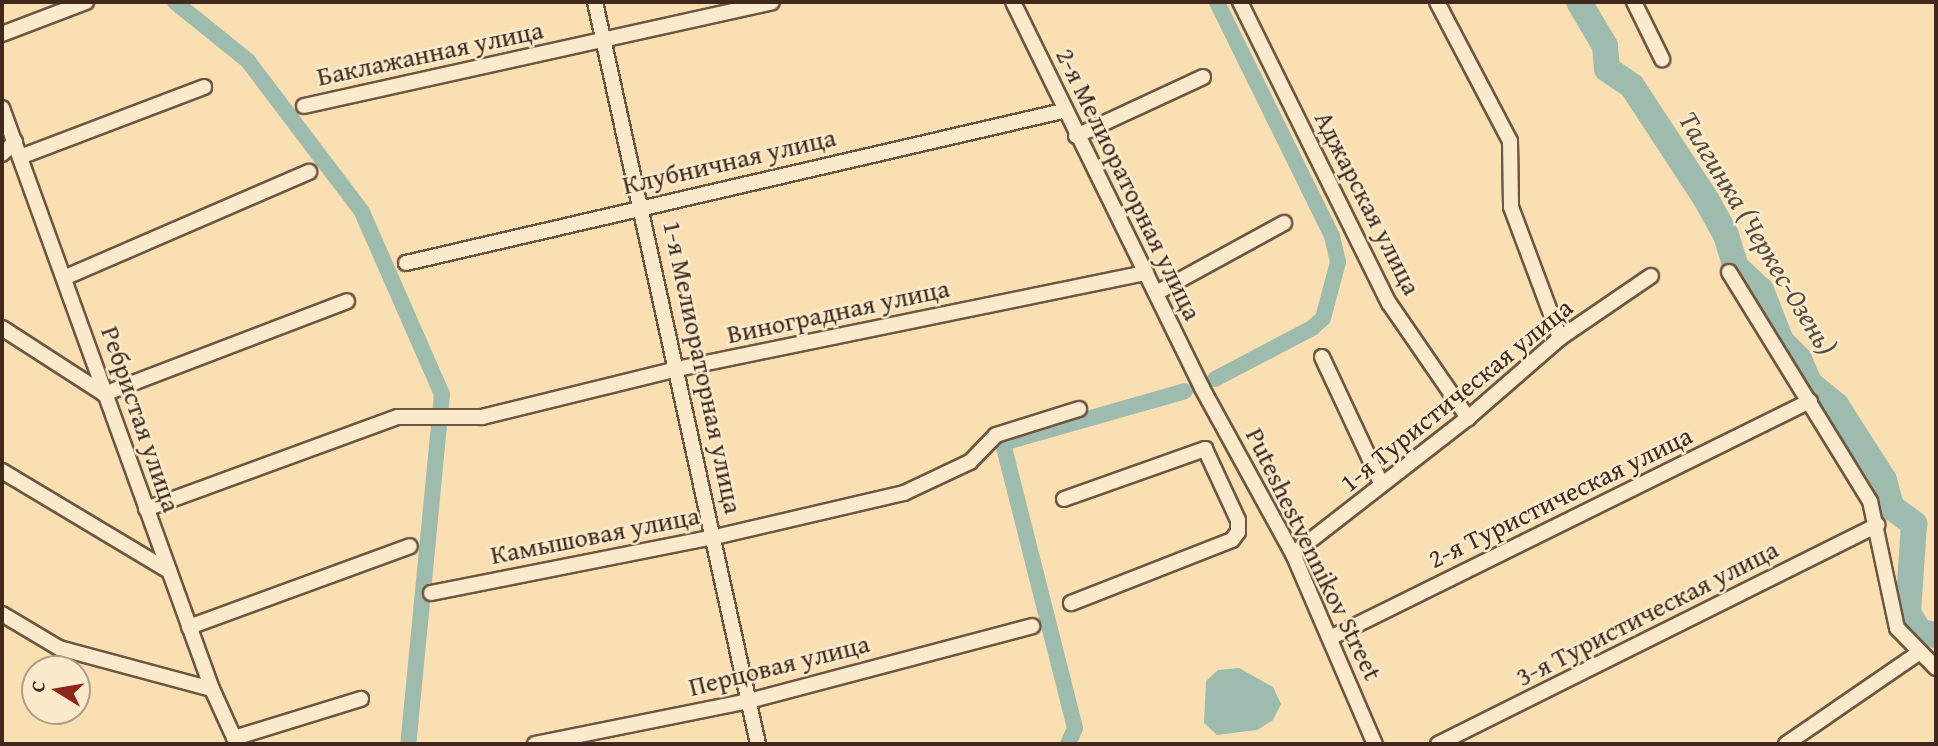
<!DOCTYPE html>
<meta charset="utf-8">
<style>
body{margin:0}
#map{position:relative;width:1938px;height:746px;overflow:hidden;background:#f9dfb1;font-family:"Gentium Book Plus",serif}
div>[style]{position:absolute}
.water>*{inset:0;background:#9ebcad}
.canal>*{height:16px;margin:-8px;padding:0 8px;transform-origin:8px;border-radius:8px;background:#9ebcad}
.river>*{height:26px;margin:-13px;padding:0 13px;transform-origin:13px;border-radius:13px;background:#9ebcad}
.roads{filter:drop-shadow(2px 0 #6e5641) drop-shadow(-2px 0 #6e5641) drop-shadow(0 2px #6e5641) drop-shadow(0 -2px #6e5641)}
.minor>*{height:14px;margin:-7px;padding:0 7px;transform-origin:7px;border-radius:7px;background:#fbeacc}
span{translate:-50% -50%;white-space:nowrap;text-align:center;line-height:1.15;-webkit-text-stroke:5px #fbeacc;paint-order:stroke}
.street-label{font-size:26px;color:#40291c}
.water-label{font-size:28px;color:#584e40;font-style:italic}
.frame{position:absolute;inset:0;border:4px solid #40291c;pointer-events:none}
.north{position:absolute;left:21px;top:655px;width:70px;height:70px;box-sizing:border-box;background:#fbeacc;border:2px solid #b09d86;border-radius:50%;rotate:281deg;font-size:19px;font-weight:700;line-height:28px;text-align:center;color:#40291c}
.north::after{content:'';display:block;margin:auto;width:24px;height:32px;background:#8f2418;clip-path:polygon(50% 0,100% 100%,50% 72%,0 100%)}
</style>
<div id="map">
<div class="water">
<div style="clip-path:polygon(1239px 668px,1273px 687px,1281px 704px,1273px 720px,1257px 730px,1217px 735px,1204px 723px,1206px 681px,1218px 670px)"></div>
</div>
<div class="canal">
<div style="left:175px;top:2px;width:94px;rotate:38.9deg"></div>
<div style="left:248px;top:61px;width:189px;rotate:52.9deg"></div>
<div style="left:362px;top:212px;width:199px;rotate:66.3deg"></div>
<div style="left:442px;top:394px;width:352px;rotate:95.5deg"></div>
<div style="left:1215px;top:379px;width:110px;rotate:-27.7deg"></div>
<div style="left:1312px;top:328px;width:15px;rotate:-42deg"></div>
<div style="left:1323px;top:318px;width:58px;rotate:-75deg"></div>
<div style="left:1338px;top:262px;width:27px;rotate:-103deg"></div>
<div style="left:1332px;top:236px;width:261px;rotate:-116.2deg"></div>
<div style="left:1068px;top:744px;width:17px;rotate:-66deg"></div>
<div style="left:1075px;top:728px;width:294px;rotate:-104.2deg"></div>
<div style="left:1003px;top:443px;width:189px;rotate:-15.9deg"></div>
</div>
<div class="river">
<div style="left:1579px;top:2px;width:51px;rotate:59.4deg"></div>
<div style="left:1605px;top:46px;width:23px;rotate:85deg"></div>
<div style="left:1607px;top:69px;width:30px;rotate:34deg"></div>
<div style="left:1632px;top:86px;width:135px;rotate:56.8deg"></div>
<div style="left:1706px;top:199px;width:41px;rotate:60.9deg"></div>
<div style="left:1726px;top:235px;width:34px;rotate:73deg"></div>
<div style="left:1736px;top:267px;width:34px;rotate:43deg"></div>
<div style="left:1761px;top:290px;width:55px;rotate:68.6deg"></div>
<div style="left:1781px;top:341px;width:25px;rotate:45deg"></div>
<div style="left:1799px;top:359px;width:26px;rotate:67deg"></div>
<div style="left:1809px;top:383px;width:35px;rotate:39deg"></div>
<div style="left:1836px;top:405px;width:89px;rotate:57.4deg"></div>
<div style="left:1884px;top:480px;width:28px;rotate:75deg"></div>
<div style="left:1891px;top:507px;width:29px;rotate:36deg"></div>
<div style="left:1914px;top:524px;width:89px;rotate:93.9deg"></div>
<div style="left:1908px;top:613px;width:22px;rotate:58deg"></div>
<div style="left:1920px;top:632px;width:16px;rotate:11deg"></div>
</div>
<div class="roads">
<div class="minor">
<div style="left:595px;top:2px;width:760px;rotate:77.61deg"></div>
<div style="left:1013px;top:2px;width:430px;rotate:63.9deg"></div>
<div style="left:1202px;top:388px;width:189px;rotate:61.3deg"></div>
<div style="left:1293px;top:554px;width:207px;rotate:66.7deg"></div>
<div style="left:1240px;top:2px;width:336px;rotate:63.7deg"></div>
<div style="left:1389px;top:303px;width:140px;rotate:55.5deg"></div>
<div style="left:1437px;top:2px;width:157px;rotate:62.3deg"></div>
<div style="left:1510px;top:141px;width:66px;rotate:89.1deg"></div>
<div style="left:1511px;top:207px;width:140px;rotate:69.5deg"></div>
<div style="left:1634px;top:2px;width:64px;rotate:63.8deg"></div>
<div style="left:2px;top:34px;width:90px;rotate:-20.9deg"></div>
<div style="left:304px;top:106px;width:479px;rotate:-12.5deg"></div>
<div style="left:2px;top:108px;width:618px;rotate:70.13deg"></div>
<div style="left:212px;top:689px;width:60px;rotate:65.6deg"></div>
<div style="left:1076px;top:136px;width:140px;rotate:-24.9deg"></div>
<div style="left:2px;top:154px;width:18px;rotate:-43deg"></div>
<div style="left:20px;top:157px;width:197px;rotate:-20.8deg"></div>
<div style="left:406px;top:263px;width:674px;rotate:-13.03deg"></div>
<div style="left:1729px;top:272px;width:269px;rotate:58.4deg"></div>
<div style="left:1870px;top:501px;width:130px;rotate:78deg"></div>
<div style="left:1897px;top:628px;width:56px;rotate:45.7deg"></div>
<div style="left:66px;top:277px;width:265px;rotate:-23.4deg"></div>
<div style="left:1156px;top:293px;width:146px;rotate:-28.7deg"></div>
<div style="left:2px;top:328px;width:121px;rotate:32.9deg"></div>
<div style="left:104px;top:394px;width:260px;rotate:-20.9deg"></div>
<div style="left:1322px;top:357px;width:141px;rotate:64.9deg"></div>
<div style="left:2px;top:471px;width:195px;rotate:30.9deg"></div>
<div style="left:1064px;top:499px;width:150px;rotate:-19.5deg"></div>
<div style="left:1205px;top:449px;width:78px;rotate:65.1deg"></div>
<div style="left:1238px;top:520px;width:12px;rotate:90deg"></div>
<div style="left:1238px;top:532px;width:10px;rotate:127deg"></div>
<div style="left:1232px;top:540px;width:173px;rotate:158.6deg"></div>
<div style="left:146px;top:509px;width:268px;rotate:-20.1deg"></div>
<div style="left:398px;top:417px;width:84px"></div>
<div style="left:482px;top:417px;width:201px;rotate:-13.8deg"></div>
<div style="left:677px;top:369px;width:479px;rotate:-11.6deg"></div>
<div style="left:1293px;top:554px;width:222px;rotate:-37.9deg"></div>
<div style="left:1468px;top:418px;width:122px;rotate:-41deg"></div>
<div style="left:1560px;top:338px;width:110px;rotate:-34.3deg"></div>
<div style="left:431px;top:593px;width:289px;rotate:-11.2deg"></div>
<div style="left:715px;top:537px;width:194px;rotate:-13.1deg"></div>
<div style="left:904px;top:493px;width:73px;rotate:-25.2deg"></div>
<div style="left:970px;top:462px;width:37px;rotate:-46deg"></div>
<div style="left:996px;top:435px;width:87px;rotate:-17.4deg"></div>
<div style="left:2px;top:614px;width:66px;rotate:30.8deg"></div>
<div style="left:59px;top:648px;width:158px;rotate:15deg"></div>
<div style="left:189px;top:627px;width:235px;rotate:-20.1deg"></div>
<div style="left:1332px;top:637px;width:533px;rotate:-26.28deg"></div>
<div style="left:234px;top:738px;width:133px;rotate:-17.1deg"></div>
<div style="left:535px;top:744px;width:218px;rotate:-11.4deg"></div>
<div style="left:749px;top:701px;width:293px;rotate:-14.8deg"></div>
<div style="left:1438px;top:744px;width:491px;rotate:-26.5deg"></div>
<div style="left:1786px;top:744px;width:159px;rotate:-34.5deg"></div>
</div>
</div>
<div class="street-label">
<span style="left:430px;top:53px;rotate:-12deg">Баклажанная улица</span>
<span style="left:729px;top:161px;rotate:-13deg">Клубничная улица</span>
<span style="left:1129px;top:184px;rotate:64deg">2-я Мелиораторная улица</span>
<span style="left:1368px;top:203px;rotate:63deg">Аджарская улица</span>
<span style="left:838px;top:311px;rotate:-12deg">Виноградная улица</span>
<span style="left:703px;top:367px;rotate:78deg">1-я Мелиораторная улица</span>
<span style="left:1456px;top:395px;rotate:-39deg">1-я Туристическая улица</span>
<span style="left:141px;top:419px;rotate:71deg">Ребристая улица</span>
<span style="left:1560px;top:497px;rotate:-26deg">2-я Туристическая улица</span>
<span style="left:595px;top:535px;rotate:-11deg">Камышовая улица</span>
<span style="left:1314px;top:554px;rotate:64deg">Puteshestvennikov Street</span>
<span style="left:1647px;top:613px;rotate:-27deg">3-я Туристическая улица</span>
<span style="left:779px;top:665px;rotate:-14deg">Перцовая улица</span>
</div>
<div class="water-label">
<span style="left:1758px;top:233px;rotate:59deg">Талгинка (Черкес-Озень)</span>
</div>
<div class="frame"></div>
<div class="north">С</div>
</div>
